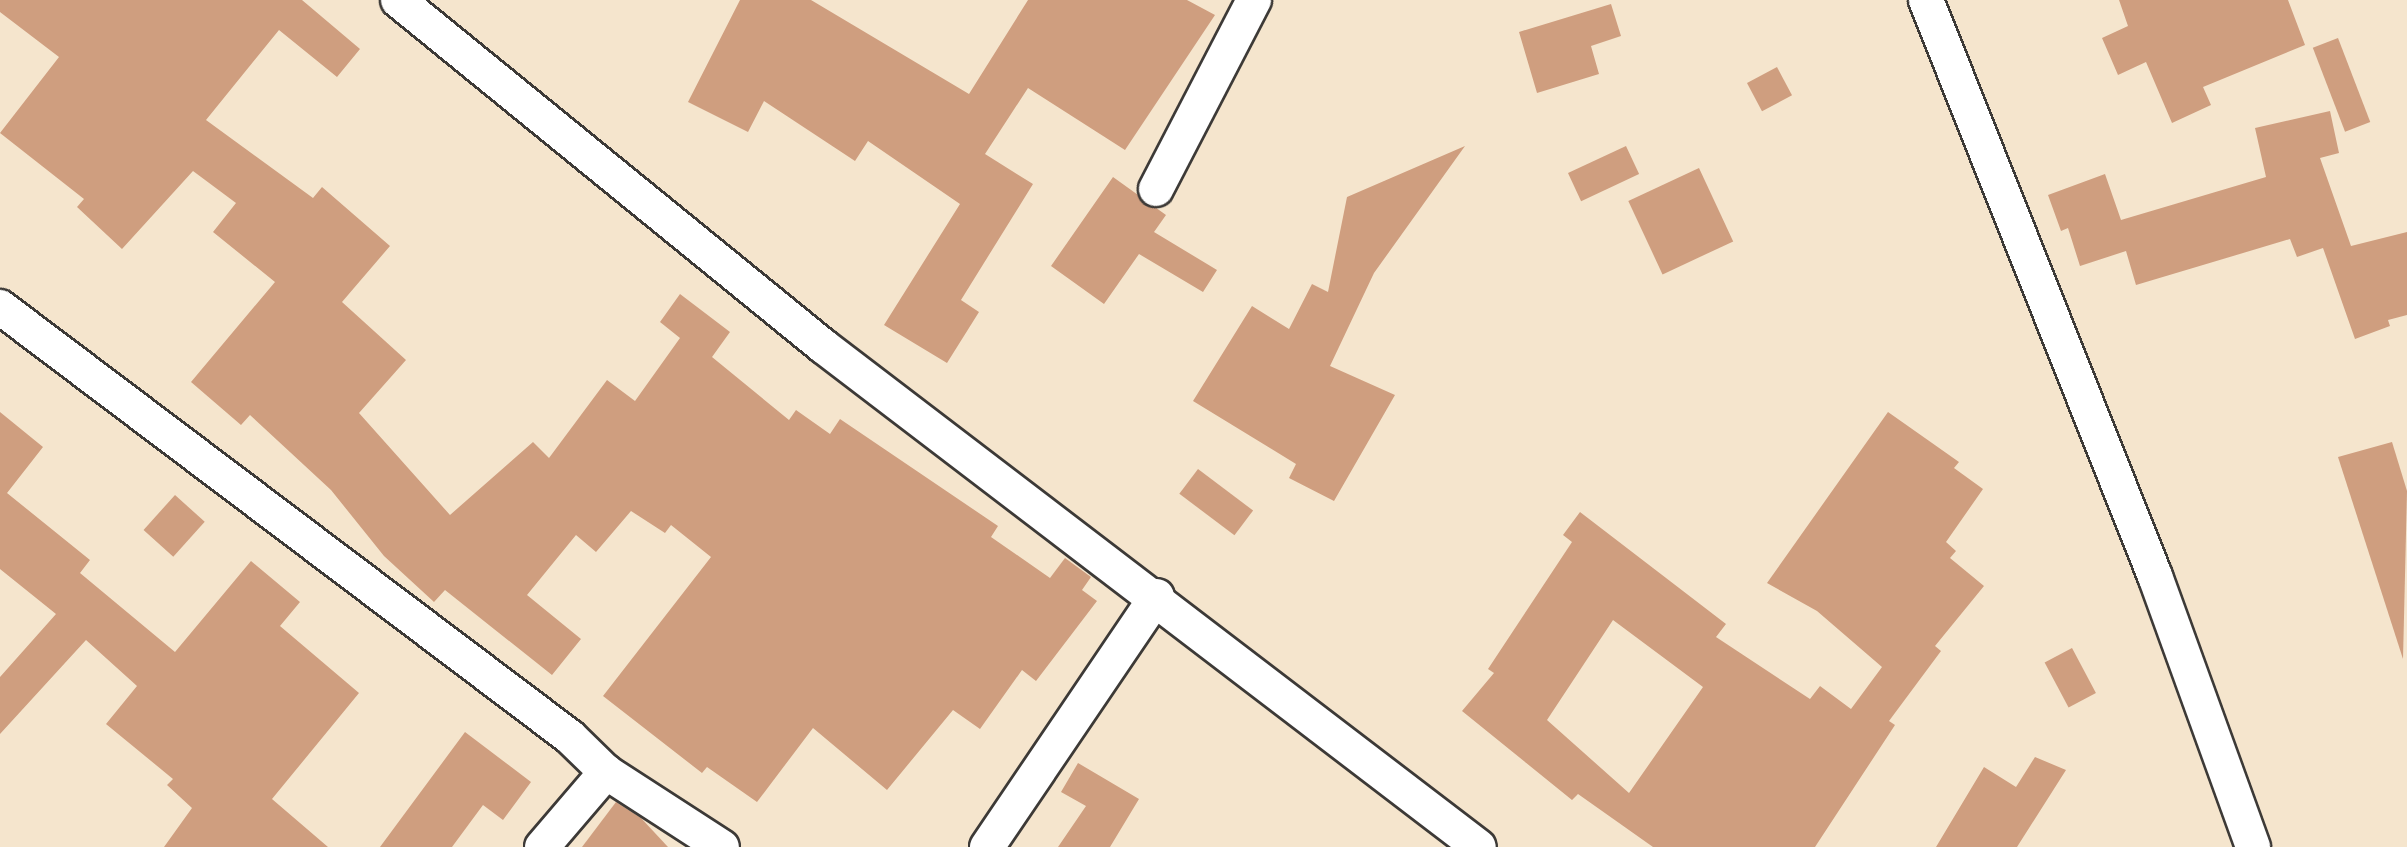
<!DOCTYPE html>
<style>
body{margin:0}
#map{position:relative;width:2407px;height:847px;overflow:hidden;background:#f5e5cd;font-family:Alegreya,serif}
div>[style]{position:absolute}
.building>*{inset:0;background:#cf9e7f;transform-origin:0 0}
.roads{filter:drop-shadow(2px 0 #3d3a37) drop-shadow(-2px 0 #3d3a37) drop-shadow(0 2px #3d3a37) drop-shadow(0 -2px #3d3a37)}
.minor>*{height:34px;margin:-17px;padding:0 17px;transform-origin:17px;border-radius:17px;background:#fff}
span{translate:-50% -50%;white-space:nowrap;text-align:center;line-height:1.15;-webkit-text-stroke:8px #fbf7ec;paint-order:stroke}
</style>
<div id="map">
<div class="building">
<div style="clip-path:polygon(0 0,302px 0,360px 49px,337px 77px,279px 30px,206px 120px,313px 198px,322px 187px,390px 246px,342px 302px,406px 360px,359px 413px,450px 515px,533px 442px,549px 458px,607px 380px,635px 401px,680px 338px,660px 322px,680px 294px,730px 332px,712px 357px,789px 420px,796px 410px,830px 434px,840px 419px,998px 526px,991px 537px,1050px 578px,1065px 558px,1091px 577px,1082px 590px,1097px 601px,1036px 681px,1022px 670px,980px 729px,953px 710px,887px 790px,813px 728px,757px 802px,707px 767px,702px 773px,603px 696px,711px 557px,671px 525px,665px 533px,631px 511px,596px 552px,576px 535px,527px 595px,581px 639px,552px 675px,445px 590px,434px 602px,384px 556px,331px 490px,250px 415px,241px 425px,191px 382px,275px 282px,213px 232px,236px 203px,193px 171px,122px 249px,77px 207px,84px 199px,0 133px,59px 57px,0 12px)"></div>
<div style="clip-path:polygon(740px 0,811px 0,969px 94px,1028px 0,1187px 0,1215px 15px,1125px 150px,1028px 88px,985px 154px,1033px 184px,961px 300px,979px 312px,947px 363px,884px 325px,960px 204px,868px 141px,855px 161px,764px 101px,748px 132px,688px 102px)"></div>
<div style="clip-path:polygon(2119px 0,2288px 0,2305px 45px,2203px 87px,2211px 105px,2172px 123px,2146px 62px,2118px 75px,2102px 38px,2128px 26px)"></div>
<div style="clip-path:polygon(1611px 4px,1621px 36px,1591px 46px,1599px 74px,1537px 93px,1519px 32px)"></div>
<div style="left:2338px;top:38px;width:90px;height:27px;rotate:69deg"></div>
<div style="left:1777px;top:67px;width:32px;height:34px;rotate:62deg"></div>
<div style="clip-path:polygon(2330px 111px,2339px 153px,2320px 158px,2351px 246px,2407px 232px,2407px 315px,2388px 320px,2390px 326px,2355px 339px,2323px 248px,2297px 257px,2290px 239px,2136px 285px,2126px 251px,2080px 266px,2068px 228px,2061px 231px,2048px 195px,2105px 174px,2121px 220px,2266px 177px,2255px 128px)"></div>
<div style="clip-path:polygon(1465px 146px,1374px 273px,1330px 366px,1395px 395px,1334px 501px,1289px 478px,1296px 464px,1193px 401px,1252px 306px,1289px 329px,1312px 284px,1328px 292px,1347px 197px)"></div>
<div style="left:1626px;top:146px;width:31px;height:64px;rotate:65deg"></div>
<div style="left:1699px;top:168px;width:81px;height:78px;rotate:65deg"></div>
<div style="clip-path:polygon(1113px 177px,1166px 215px,1154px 232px,1217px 270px,1203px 292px,1139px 254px,1104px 304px,1051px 266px)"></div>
<div style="clip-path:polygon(0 412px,43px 447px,7px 493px,90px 560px,80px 573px,175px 652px,251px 561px,300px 602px,280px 626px,359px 693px,272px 799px,328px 847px,164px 847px,192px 808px,167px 785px,173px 779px,106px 724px,137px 686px,86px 640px,0 734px,0 677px,56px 614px,0 569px)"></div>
<div style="clip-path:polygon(evenodd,1888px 412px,1959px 462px,1954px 468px,1983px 489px,1946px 542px,1956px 551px,1950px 558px,1984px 586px,1935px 646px,1941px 651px,1889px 721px,1895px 725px,1815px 847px,1653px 847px,1578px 794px,1572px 800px,1462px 711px,1494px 673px,1488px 669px,1572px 542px,1563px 535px,1580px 512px,1726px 624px,1716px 637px,1810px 699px,1820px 686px,1851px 709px,1882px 667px,1817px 611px,1767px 583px,1888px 412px,1613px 620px,1703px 687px,1629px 793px,1547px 720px,1613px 620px)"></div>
<div style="clip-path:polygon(2392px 442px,2407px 491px,2403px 659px,2338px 457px)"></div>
<div style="left:1198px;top:469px;width:69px;height:31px;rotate:37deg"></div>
<div style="left:175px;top:495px;width:40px;height:47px;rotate:42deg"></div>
<div style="left:2072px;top:648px;width:51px;height:31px;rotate:62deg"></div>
<div style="clip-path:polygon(465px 732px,531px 782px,503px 820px,483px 805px,452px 847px,380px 847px)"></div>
<div style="clip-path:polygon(2035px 757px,2066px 770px,2017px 847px,1936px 847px,1984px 767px,2016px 787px)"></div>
<div style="clip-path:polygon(1078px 763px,1139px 799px,1110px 847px,1058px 847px,1086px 806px,1061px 792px)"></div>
<div style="clip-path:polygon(616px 802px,641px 818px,668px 847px,582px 847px)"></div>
</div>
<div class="roads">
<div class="minor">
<div style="left:398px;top:0;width:548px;rotate:39.15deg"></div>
<div style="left:823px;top:346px;width:825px;rotate:37.37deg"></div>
<div style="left:1926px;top:0;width:620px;rotate:68.32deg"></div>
<div style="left:2155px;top:576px;width:288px;rotate:70.1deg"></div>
<div style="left:1156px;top:189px;width:213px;rotate:-62.6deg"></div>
<div style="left:0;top:307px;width:714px;rotate:37.03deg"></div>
<div style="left:570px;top:737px;width:50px;rotate:44.2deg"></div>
<div style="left:606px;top:772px;width:138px;rotate:32.9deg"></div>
<div style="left:542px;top:847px;width:99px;rotate:-49.5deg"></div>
<div style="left:987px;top:847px;width:303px;rotate:-55.9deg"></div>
</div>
</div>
</div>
